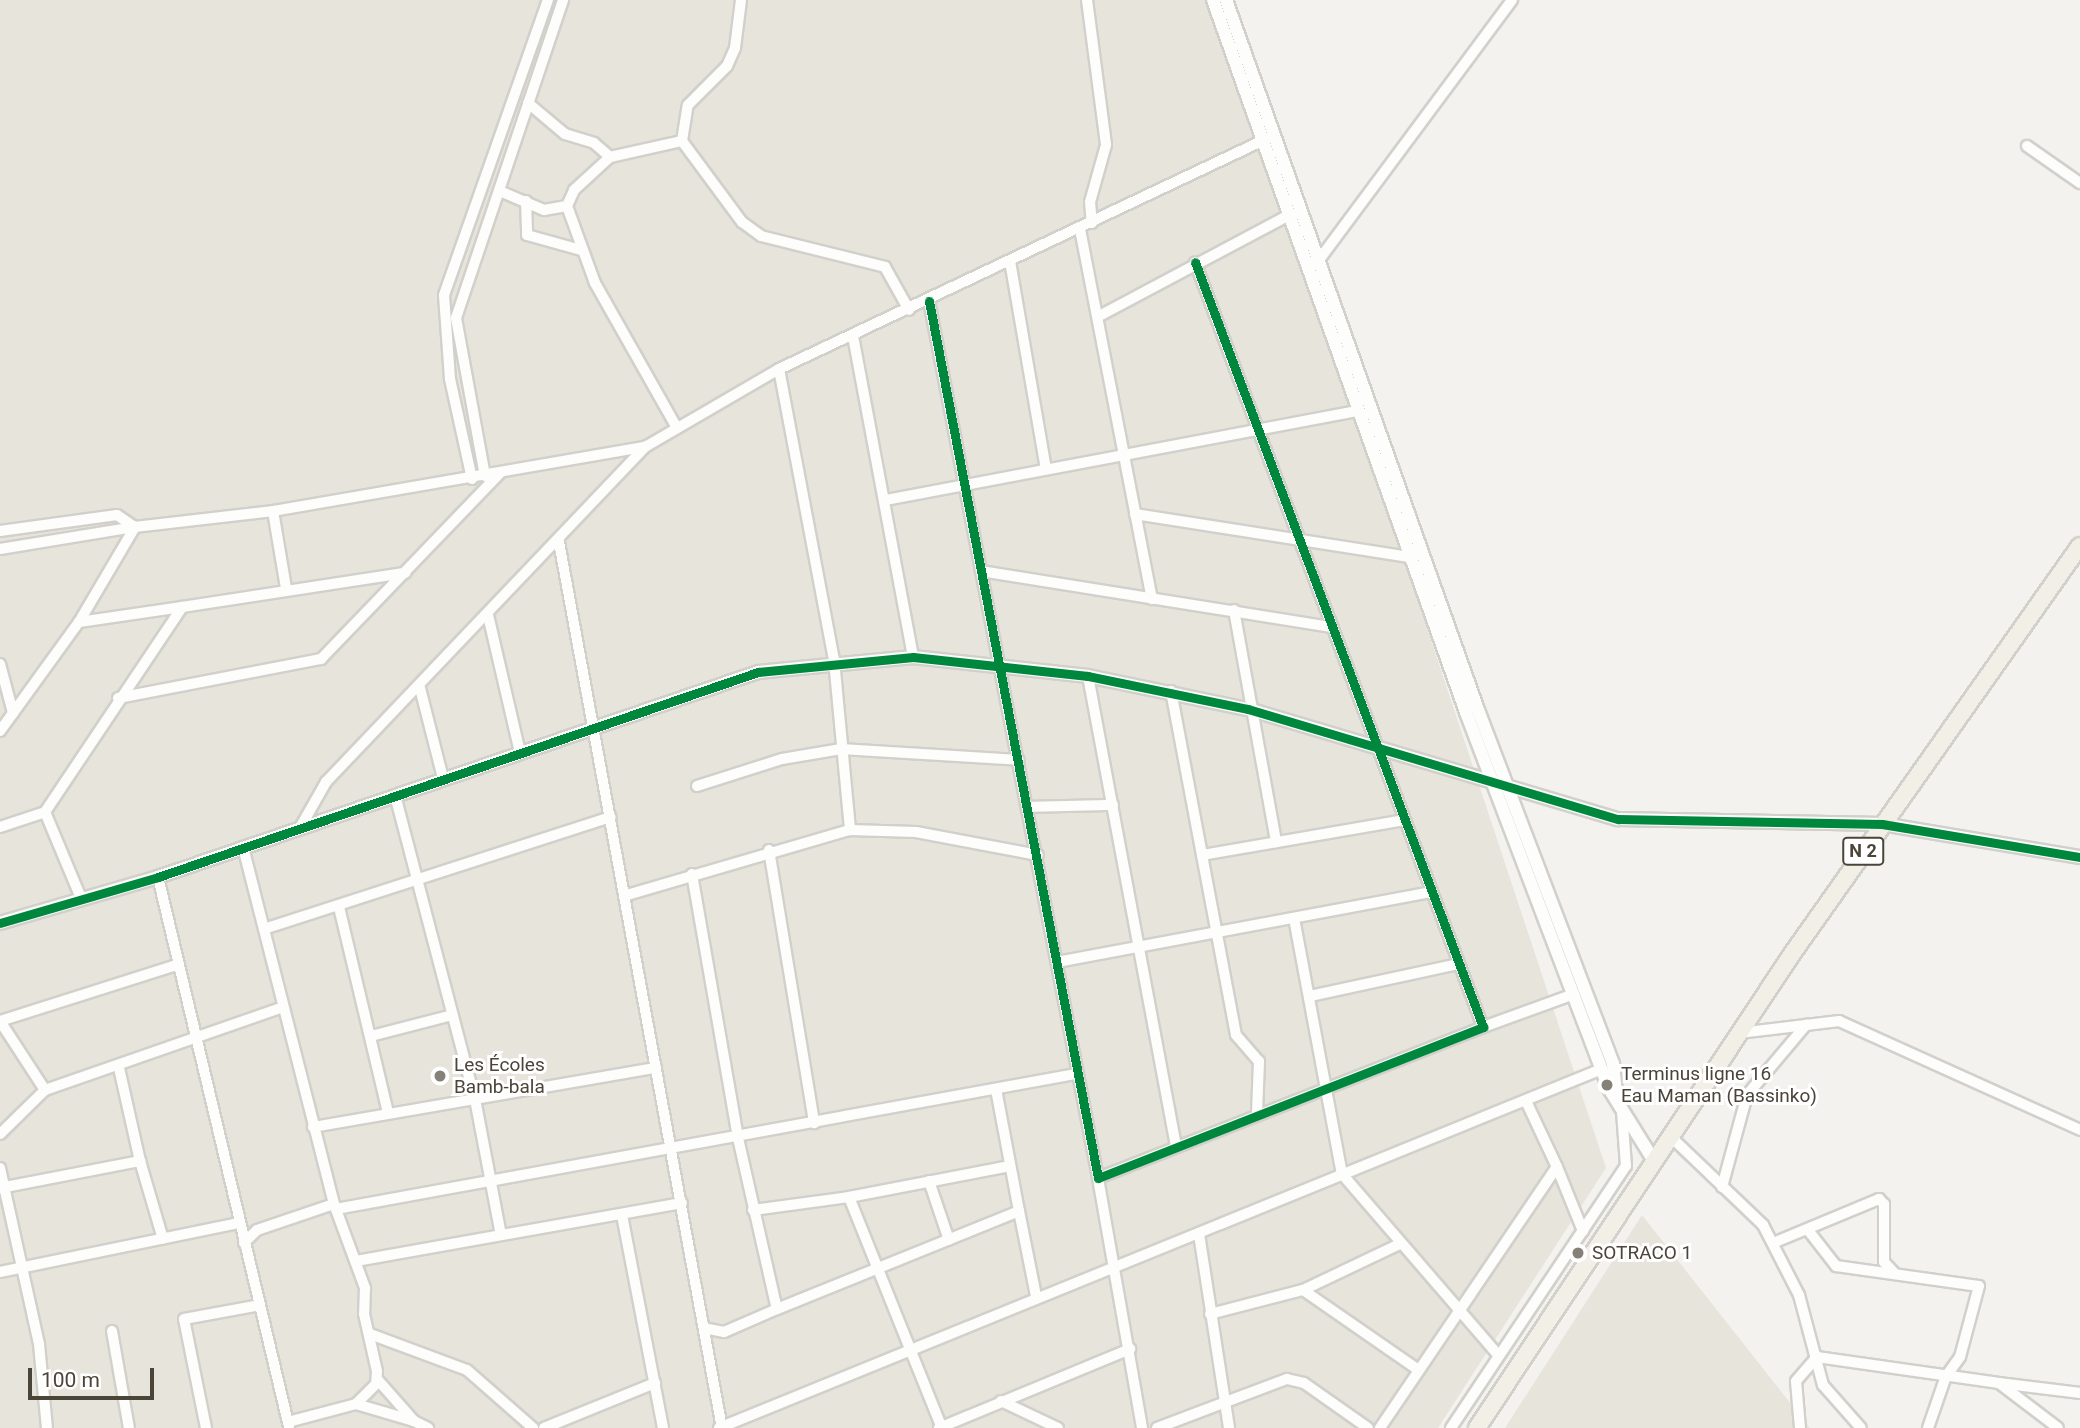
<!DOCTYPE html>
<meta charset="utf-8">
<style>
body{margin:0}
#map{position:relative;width:2080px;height:1428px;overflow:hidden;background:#f4f2ee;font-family:Roboto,sans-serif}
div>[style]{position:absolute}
.residential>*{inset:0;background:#e7e4dc}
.roads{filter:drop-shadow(2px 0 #d2d0cb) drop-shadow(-2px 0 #d2d0cb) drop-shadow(0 2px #d2d0cb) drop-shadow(0 -2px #d2d0cb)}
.minor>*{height:10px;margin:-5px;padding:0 5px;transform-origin:5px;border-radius:5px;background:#fdfdfc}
.tertiary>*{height:12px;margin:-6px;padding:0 6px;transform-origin:6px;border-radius:6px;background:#fdfdfc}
.primary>*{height:16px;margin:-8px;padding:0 8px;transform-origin:8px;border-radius:8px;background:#f2efe6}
.cycleway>*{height:9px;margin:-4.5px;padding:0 4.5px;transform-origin:4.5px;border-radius:4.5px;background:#00873e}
.dots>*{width:19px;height:19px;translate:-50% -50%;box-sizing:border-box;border:4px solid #fff;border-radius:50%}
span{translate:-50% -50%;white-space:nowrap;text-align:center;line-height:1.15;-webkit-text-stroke:6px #fff;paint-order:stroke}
.shield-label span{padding:2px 5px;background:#fff;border:2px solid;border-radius:5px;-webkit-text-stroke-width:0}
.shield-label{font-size:18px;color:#4b4439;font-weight:700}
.poi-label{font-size:19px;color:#4b4439}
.left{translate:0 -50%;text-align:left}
.scale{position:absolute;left:28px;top:1368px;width:126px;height:32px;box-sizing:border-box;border:4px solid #4b4439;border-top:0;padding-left:9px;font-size:21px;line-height:24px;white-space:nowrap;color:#4b4439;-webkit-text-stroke:5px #fff;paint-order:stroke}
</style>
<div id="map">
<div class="residential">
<div style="clip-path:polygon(0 0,1219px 0,1606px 1168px,1438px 1428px,0 1428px)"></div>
<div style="clip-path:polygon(1642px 1215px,1810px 1428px,1505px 1428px)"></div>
</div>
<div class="roads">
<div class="minor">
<div style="left:1087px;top:0;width:146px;rotate:82.5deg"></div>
<div style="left:1106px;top:145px;width:59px;rotate:105.7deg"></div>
<div style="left:1090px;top:202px;width:21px;rotate:85deg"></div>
<div style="left:528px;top:103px;width:48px;rotate:40deg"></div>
<div style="left:565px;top:134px;width:30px;rotate:17deg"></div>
<div style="left:594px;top:143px;width:21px;rotate:41deg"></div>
<div style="left:682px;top:141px;width:101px;rotate:53.5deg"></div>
<div style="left:742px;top:222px;width:24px;rotate:36deg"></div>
<div style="left:761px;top:236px;width:128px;rotate:14deg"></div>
<div style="left:885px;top:267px;width:49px;rotate:60.8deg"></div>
<div style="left:2027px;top:146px;width:65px;rotate:34.9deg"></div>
<div style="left:502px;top:192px;width:46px;rotate:23.2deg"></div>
<div style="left:544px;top:210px;width:23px;rotate:-10deg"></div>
<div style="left:526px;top:201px;width:34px;rotate:88deg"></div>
<div style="left:527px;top:235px;width:56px;rotate:15.5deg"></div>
<div style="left:1080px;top:229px;width:377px;rotate:79deg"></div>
<div style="left:1010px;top:261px;width:211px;rotate:80.2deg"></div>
<div style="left:1316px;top:264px;width:329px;rotate:-53.4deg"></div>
<div style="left:929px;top:301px;width:893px;rotate:79.09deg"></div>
<div style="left:1098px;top:1178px;width:414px;rotate:-21.4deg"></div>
<div style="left:1483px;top:1027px;width:817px;rotate:-110.63deg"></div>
<div style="left:1101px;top:315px;width:215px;rotate:-28deg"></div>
<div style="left:853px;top:336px;width:327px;rotate:79.4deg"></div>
<div style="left:779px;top:369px;width:296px;rotate:79.3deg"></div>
<div style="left:834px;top:660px;width:171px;rotate:84.6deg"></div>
<div style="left:850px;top:830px;width:66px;rotate:1.7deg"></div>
<div style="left:916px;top:832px;width:124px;rotate:10.7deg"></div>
<div style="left:677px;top:428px;width:167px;rotate:-119.5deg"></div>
<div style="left:595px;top:283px;width:82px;rotate:-110deg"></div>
<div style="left:567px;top:206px;width:17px;rotate:-66deg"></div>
<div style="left:574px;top:190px;width:49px;rotate:-42.5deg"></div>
<div style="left:610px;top:157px;width:74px;rotate:-12.5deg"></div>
<div style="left:682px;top:141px;width:36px;rotate:-81deg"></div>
<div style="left:688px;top:105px;width:55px;rotate:-45deg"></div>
<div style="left:727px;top:66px;width:20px;rotate:-66deg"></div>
<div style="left:735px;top:48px;width:48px;rotate:-82.9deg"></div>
<div style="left:485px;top:476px;width:161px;rotate:-100.4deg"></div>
<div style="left:456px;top:318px;width:336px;rotate:-71.4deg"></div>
<div style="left:472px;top:479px;width:102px;rotate:-102.4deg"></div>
<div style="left:450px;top:379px;width:84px;rotate:-94.1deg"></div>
<div style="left:444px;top:295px;width:313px;rotate:-70.6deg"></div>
<div style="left:886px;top:500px;width:481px;rotate:-10.7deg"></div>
<div style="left:273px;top:511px;width:78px;rotate:80.4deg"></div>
<div style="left:1135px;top:514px;width:279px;rotate:8.9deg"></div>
<div style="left:0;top:531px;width:118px;rotate:-7.8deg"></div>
<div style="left:117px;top:515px;width:22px;rotate:34deg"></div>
<div style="left:559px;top:542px;width:901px;rotate:79.58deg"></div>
<div style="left:0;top:549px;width:137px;rotate:-9.3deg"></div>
<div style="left:981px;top:571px;width:355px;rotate:9.1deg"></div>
<div style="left:182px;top:607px;width:226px;rotate:-8.7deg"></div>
<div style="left:1234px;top:610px;width:236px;rotate:79.7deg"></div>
<div style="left:488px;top:615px;width:141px;rotate:76.9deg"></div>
<div style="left:0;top:664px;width:51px;rotate:75.1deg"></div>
<div style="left:1088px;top:676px;width:478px;rotate:79.4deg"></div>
<div style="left:420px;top:688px;width:93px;rotate:75.7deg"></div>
<div style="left:1171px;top:691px;width:350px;rotate:79.3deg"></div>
<div style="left:1236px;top:1035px;width:35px;rotate:49deg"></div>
<div style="left:1259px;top:1061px;width:53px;rotate:92.2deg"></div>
<div style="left:118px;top:698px;width:207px;rotate:-10.9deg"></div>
<div style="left:321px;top:659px;width:257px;rotate:-46.1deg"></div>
<div style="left:0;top:731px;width:135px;rotate:-54.1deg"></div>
<div style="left:79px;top:622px;width:110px;rotate:-59.5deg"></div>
<div style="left:135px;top:527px;width:139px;rotate:-6.6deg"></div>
<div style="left:273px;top:511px;width:376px;rotate:-9.8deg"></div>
<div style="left:697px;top:786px;width:89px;rotate:-17.6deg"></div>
<div style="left:782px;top:759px;width:60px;rotate:-9.6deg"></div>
<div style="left:841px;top:749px;width:178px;rotate:3.5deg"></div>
<div style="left:395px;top:795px;width:314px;rotate:75.3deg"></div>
<div style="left:475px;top:1099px;width:138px;rotate:79.2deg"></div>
<div style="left:1029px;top:807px;width:84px;rotate:-1.4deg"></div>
<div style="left:45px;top:812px;width:247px;rotate:-56.2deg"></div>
<div style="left:182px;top:607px;width:104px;rotate:171.7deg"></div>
<div style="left:301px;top:826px;width:51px;rotate:-60.4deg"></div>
<div style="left:326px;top:782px;width:463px;rotate:-46.4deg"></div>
<div style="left:645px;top:447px;width:155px;rotate:-30.2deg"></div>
<div style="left:779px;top:369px;width:536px;rotate:-25.28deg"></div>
<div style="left:0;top:827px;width:47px;rotate:-18.4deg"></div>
<div style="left:45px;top:812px;width:93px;rotate:67.3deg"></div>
<div style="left:243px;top:847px;width:368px;rotate:75.7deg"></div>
<div style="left:334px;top:1204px;width:90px;rotate:69.7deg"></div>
<div style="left:365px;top:1288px;width:26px;rotate:92deg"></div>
<div style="left:364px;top:1314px;width:58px;rotate:77.2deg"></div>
<div style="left:377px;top:1371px;width:13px;rotate:94deg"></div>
<div style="left:376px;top:1384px;width:28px;rotate:135deg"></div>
<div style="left:356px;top:1404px;width:70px;rotate:165.2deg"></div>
<div style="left:769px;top:850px;width:277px;rotate:80.6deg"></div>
<div style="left:1202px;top:855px;width:205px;rotate:-9.8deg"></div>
<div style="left:692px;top:874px;width:268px;rotate:80.1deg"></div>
<div style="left:738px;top:1138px;width:175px;rotate:77.2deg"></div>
<div style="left:777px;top:1309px;width:58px;rotate:156.5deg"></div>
<div style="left:724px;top:1332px;width:20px;rotate:-169deg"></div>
<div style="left:158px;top:877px;width:565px;rotate:76.6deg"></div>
<div style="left:627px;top:895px;width:232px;rotate:-16.3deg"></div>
<div style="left:339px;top:907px;width:211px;rotate:76.6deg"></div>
<div style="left:1294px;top:918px;width:260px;rotate:79.4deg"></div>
<div style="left:1342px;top:1174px;width:239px;rotate:49.2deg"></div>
<div style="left:267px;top:928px;width:361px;rotate:-17.9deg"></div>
<div style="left:1057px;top:962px;width:380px;rotate:-10.6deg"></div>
<div style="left:1310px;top:996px;width:151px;rotate:-12.2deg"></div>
<div style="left:0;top:1021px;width:186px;rotate:-17.6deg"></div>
<div style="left:0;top:1021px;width:82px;rotate:56.9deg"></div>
<div style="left:45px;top:1090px;width:63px;rotate:135.6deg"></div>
<div style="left:1483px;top:1027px;width:97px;rotate:-19.9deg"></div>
<div style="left:1739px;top:1033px;width:101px;rotate:-6.8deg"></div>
<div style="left:1839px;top:1021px;width:265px;rotate:24.3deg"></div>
<div style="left:371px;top:1036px;width:84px;rotate:-14.5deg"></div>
<div style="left:119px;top:1068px;width:95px;rotate:77.3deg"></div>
<div style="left:45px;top:1090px;width:249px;rotate:-19.2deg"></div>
<div style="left:313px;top:1127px;width:348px;rotate:-9.8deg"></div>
<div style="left:1670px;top:1136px;width:129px;rotate:43.7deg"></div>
<div style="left:1763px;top:1225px;width:79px;rotate:62.8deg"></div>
<div style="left:1799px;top:1295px;width:93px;rotate:75.1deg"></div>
<div style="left:1823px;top:1385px;width:57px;rotate:48.5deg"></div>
<div style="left:1557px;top:1167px;width:69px;rotate:67.9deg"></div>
<div style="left:0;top:1168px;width:180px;rotate:77.5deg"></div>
<div style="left:39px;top:1344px;width:84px;rotate:84.6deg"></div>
<div style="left:1098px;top:1178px;width:254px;rotate:80deg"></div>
<div style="left:929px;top:1181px;width:62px;rotate:71.3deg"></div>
<div style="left:1722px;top:1187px;width:95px;rotate:-74.8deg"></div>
<div style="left:1747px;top:1095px;width:92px;rotate:-49.9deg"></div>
<div style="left:0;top:1188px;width:143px;rotate:-10.9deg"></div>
<div style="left:140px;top:1161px;width:81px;rotate:73.6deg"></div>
<div style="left:849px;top:1197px;width:164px;rotate:-10.9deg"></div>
<div style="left:336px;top:1209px;width:751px;rotate:-10.35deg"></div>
<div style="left:753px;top:1210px;width:97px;rotate:-7.7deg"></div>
<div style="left:849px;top:1197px;width:249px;rotate:68.1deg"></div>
<div style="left:1019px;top:1211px;width:87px;rotate:78.7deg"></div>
<div style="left:622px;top:1215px;width:217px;rotate:79.1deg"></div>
<div style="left:1808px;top:1230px;width:46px;rotate:52.1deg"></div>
<div style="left:1836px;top:1266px;width:144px;rotate:8deg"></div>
<div style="left:1979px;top:1286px;width:73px;rotate:105deg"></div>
<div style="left:1960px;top:1357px;width:24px;rotate:126deg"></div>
<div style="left:1946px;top:1376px;width:55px;rotate:109.1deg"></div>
<div style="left:1199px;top:1234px;width:196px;rotate:81.2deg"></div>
<div style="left:244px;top:1243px;width:18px;rotate:-45deg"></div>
<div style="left:257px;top:1230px;width:81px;rotate:-18.7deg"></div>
<div style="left:1773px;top:1243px;width:115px;rotate:-22.5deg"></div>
<div style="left:1879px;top:1199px;width:7px;rotate:45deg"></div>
<div style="left:1884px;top:1204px;width:58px;rotate:90deg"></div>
<div style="left:1884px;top:1262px;width:16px;rotate:47deg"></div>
<div style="left:356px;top:1261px;width:331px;rotate:-10.1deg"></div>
<div style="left:0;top:1272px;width:243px;rotate:-11.6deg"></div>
<div style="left:1303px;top:1290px;width:139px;rotate:34.7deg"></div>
<div style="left:777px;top:1309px;width:261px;rotate:-22deg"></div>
<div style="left:1019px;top:1211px;width:124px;rotate:-100.7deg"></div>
<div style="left:1210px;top:1314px;width:96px;rotate:-14.5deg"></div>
<div style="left:1303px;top:1290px;width:107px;rotate:-25.4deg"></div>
<div style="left:112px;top:1331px;width:98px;rotate:80.1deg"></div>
<div style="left:370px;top:1334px;width:103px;rotate:20.4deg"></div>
<div style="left:467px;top:1370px;width:88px;rotate:41.3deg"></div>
<div style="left:1999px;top:1383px;width:82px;rotate:7deg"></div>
<div style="left:1001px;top:1401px;width:63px;rotate:25.3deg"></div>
<div style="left:356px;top:1404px;width:60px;rotate:16.3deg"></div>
<div style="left:414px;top:1421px;width:55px;rotate:-131.3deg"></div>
<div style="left:414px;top:1421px;width:16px;rotate:27deg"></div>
<div style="left:206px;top:1428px;width:111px;rotate:-101.4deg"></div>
<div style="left:184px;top:1319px;width:72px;rotate:-10.4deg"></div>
<div style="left:544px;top:1428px;width:120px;rotate:-22.1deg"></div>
<div style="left:719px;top:1428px;width:953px;rotate:-22.13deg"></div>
<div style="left:939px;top:1428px;width:207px;rotate:-22.5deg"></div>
<div style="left:1157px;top:1428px;width:139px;rotate:-20.7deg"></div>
<div style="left:1287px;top:1379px;width:17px;rotate:13deg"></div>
<div style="left:1304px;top:1383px;width:78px;rotate:35.1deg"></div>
<div style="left:1380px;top:1428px;width:315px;rotate:-55.9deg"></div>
<div style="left:1557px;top:1167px;width:73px;rotate:-115.2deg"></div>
<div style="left:1451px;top:1428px;width:315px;rotate:-56.3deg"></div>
<div style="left:1626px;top:1166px;width:55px;rotate:-94.2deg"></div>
<div style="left:1800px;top:1428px;width:47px;rotate:-94.9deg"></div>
<div style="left:1796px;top:1381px;width:32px;rotate:-49deg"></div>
<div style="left:1817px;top:1357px;width:184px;rotate:8.1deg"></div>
<div style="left:1999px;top:1383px;width:74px;rotate:37.3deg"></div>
</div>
<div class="tertiary">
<div style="left:1213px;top:0;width:759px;rotate:70.44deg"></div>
<div style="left:1467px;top:715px;width:398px;rotate:69.2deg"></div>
<div style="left:1608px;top:1087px;width:87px;rotate:58.1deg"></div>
<div style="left:1226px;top:0;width:753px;rotate:70.46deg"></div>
<div style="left:1478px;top:710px;width:379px;rotate:69.1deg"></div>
<div style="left:1613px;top:1064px;width:28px;rotate:84deg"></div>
<div style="left:0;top:923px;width:165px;rotate:-16.2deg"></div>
<div style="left:158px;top:877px;width:634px;rotate:-18.86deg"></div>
<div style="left:758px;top:672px;width:156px;rotate:-5.5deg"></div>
<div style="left:913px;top:657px;width:176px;rotate:6.2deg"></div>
<div style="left:1088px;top:676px;width:163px;rotate:11.7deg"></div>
<div style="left:1248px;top:709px;width:386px;rotate:16.6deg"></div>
<div style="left:1618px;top:819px;width:264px;rotate:1.1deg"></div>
<div style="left:1882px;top:824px;width:201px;rotate:9.5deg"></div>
</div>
<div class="primary">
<div style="left:1477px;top:1428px;width:569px;rotate:-56.39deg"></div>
<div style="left:1792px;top:954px;width:499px;rotate:-54.8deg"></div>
</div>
</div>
<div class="cycleway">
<div style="left:929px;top:301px;width:893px;rotate:79.09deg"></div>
<div style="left:1098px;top:1178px;width:414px;rotate:-21.4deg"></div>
<div style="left:1483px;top:1027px;width:817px;rotate:-110.63deg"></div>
<div style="left:0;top:923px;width:165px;rotate:-16.2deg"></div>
<div style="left:158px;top:877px;width:634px;rotate:-18.86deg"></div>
<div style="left:758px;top:672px;width:156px;rotate:-5.5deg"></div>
<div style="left:913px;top:657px;width:176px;rotate:6.2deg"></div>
<div style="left:1088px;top:676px;width:163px;rotate:11.7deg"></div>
<div style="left:1248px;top:709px;width:386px;rotate:16.6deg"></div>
<div style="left:1618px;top:819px;width:264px;rotate:1.1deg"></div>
<div style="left:1882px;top:824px;width:201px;rotate:9.5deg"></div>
</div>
<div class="dots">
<div style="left:440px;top:1076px;background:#868178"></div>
<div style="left:1607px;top:1085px;background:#868178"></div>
<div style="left:1578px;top:1253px;background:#868178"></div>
</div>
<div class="shield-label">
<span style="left:1863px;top:851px">N 2</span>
</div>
<div class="poi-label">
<span class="left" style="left:454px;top:1076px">Les Écoles<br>Bamb-bala</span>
<span class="left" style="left:1621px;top:1085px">Terminus ligne 16<br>Eau Maman (Bassinko)</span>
<span class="left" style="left:1592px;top:1253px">SOTRACO 1</span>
</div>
<div class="scale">100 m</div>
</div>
